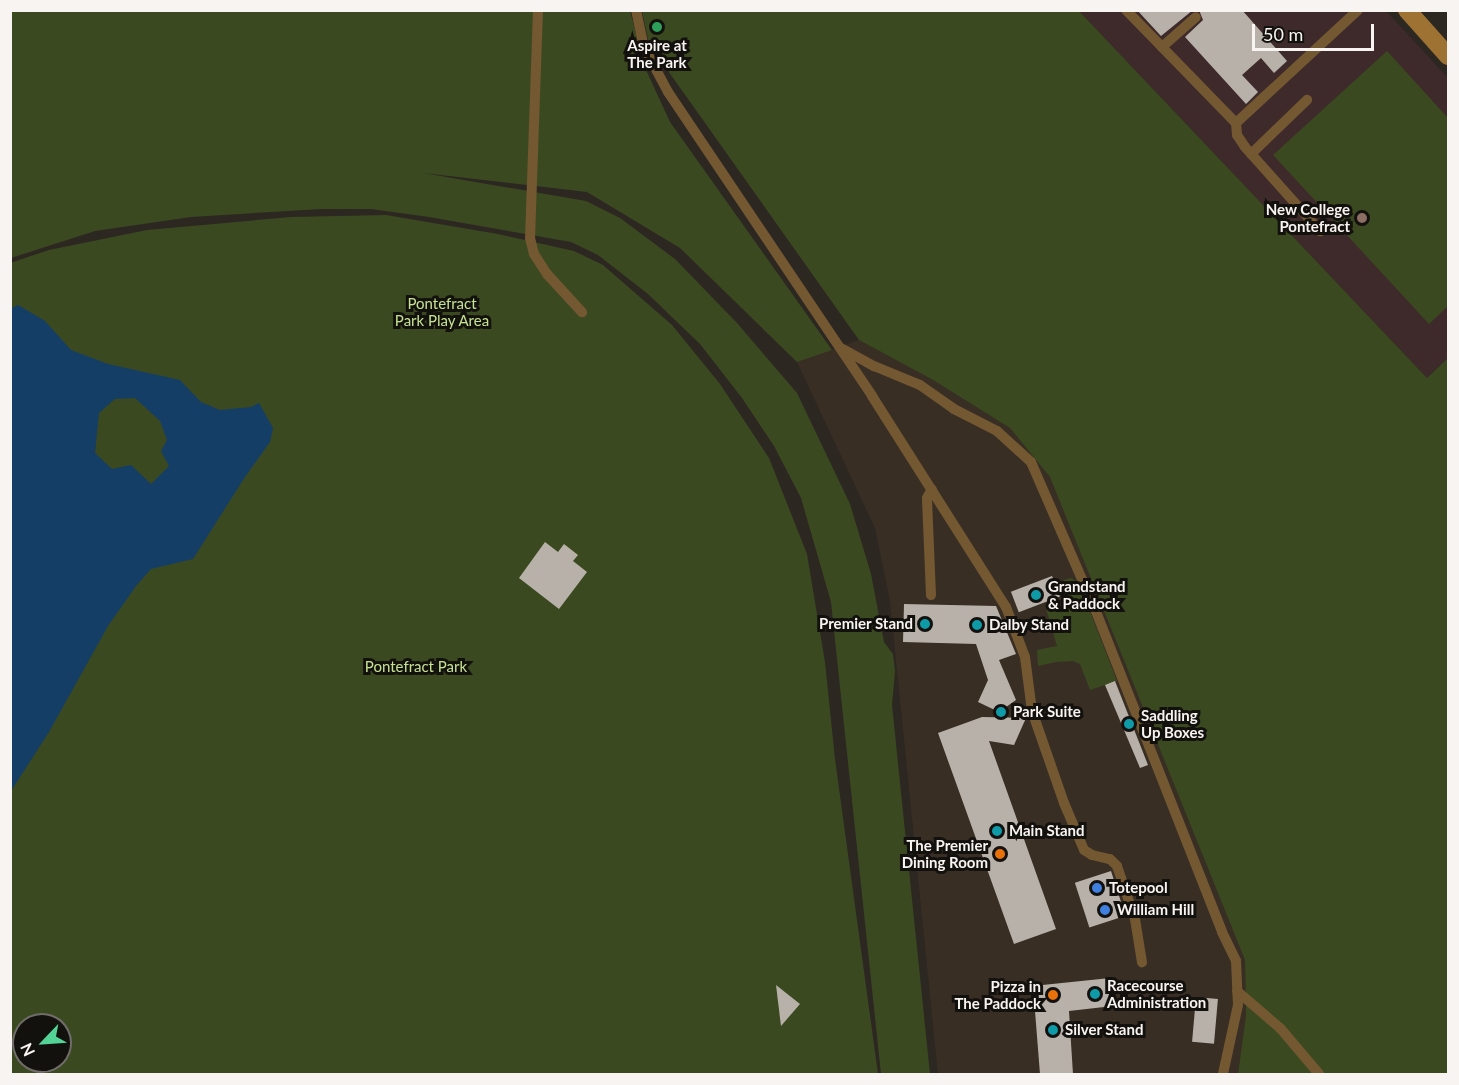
<!DOCTYPE html>
<style>
body{margin:0}
#map{position:relative;width:1459px;height:1085px;overflow:hidden;background:#2d2722;font-family:Lato,sans-serif}
div>[style]{position:absolute}
.built>*{inset:0;background:#392e24}
.education>*{inset:0;background:#3e2a2a}
.green>*{inset:0;background:#3b4920}
.water>*{inset:0;background:#143e65}
.building>*{inset:0;background:#b8b1aa;transform-origin:0 0}
.service>*{height:10px;margin:-5px;padding:0 5px;transform-origin:5px;border-radius:5px;background:#735832}
.secondary>*{height:18px;margin:-9px;padding:0 9px;transform-origin:9px;border-radius:9px;background:#9d7232}
.dots>*{width:16px;height:16px;translate:-50% -50%;box-sizing:border-box;border:3px solid #13110e;border-radius:50%}
span{translate:-50% -50%;white-space:nowrap;text-align:center;line-height:1.15;-webkit-text-stroke:6px #13110e;paint-order:stroke}
.poi-label{font-size:15px;color:#f8f4f1;font-weight:700}
.right{translate:-100% -50%;text-align:right}
.left{translate:0 -50%;text-align:left}
.park-label{font-size:15px;color:#c5e28f}
.frame{position:absolute;inset:0;border:12px solid #f8f4f1;pointer-events:none}
.north{position:absolute;left:12px;top:1013px;width:60px;height:60px;box-sizing:border-box;background:#13110e;border:2px solid #6f6c69;border-radius:50%;rotate:245deg;font-size:16px;font-weight:700;line-height:24px;text-align:center;color:#f8f4f1}
.north::after{content:'';display:block;margin:auto;width:21px;height:27px;background:#53d396;clip-path:polygon(50% 0,100% 100%,50% 72%,0 100%)}
.scale{position:absolute;left:1252px;top:24px;width:122px;height:27px;box-sizing:border-box;border:3px solid #f8f4f1;border-top:0;padding-left:8px;font-size:18px;line-height:21px;white-space:nowrap;color:#f8f4f1;-webkit-text-stroke:4px #13110e;paint-order:stroke}
</style>
<div id="map">
<div class="built">
<div style="clip-path:polygon(859px 340px,933px 380px,1010px 428px,1050px 476px,1245px 960px,1246px 1015px,1238px 1074px,938px 1074px,890px 601px,875px 528px,797px 362px)"></div>
</div>
<div class="education">
<div style="clip-path:polygon(1079px 11px,1386px 11px,1448px 78px,1448px 358px,1427px 378px)"></div>
</div>
<div class="green">
<div style="clip-path:polygon(11px 11px,630px 11px,646px 70px,670px 122px,832px 350px,797px 362px,680px 248px,587px 192px,423px 173px,586px 201px,620px 218px,675px 259px,737px 323px,797px 393px,850px 504px,871px 574px,884px 642px,893px 654px,895px 671px,892px 705px,930px 1074px,881px 1074px,831px 602px,801px 498px,774px 446px,742px 398px,700px 344px,648px 294px,598px 255px,571px 242px,429px 217px,371px 209px,321px 209px,191px 217px,95px 231px,11px 258px)"></div>
<div style="clip-path:polygon(642px 11px,1079px 11px,1427px 378px,1448px 358px,1448px 1074px,1238px 1074px,1246px 1015px,1245px 960px,1050px 477px,1010px 428px,933px 380px,859px 340px,649px 44px)"></div>
<div style="clip-path:polygon(1387px 51px,1448px 118px,1448px 306px,1429px 324px,1273px 155px)"></div>
<div style="clip-path:polygon(evenodd,386px 215px,498px 234px,574px 251px,603px 265px,672px 325px,720px 384px,769px 458px,807px 554px,825px 662px,835px 759px,878px 1074px,11px 1074px,10px 263px,49px 250px,147px 230px,291px 217px,386px 215px,24px 1025px,60px 1025px,60px 1061px,24px 1061px,24px 1025px)"></div>
<div style="clip-path:polygon(1071px 578px,1079px 583px,1117px 681px,1090px 690px,1080px 664px,1073px 661px,1056px 662px,1038px 666px,1037px 650px,1057px 646px,1046px 609px,1067px 599px,1064px 580px)"></div>
</div>
<div class="water">
<div style="clip-path:polygon(evenodd,18px 305px,45px 321px,71px 350px,108px 364px,180px 380px,201px 402px,220px 410px,251px 407px,259px 403px,273px 428px,270px 442px,245px 477px,193px 559px,151px 569px,136px 586px,108px 626px,49px 732px,11px 791px,10px 309px,18px 305px,135px 398px,160px 421px,167px 440px,161px 451px,169px 466px,151px 484px,131px 465px,112px 469px,95px 453px,99px 413px,115px 399px,135px 398px)"></div>
</div>
<div class="building">
<div style="clip-path:polygon(1137px 10px,1193px 10px,1161px 36px)"></div>
<div style="clip-path:polygon(1199px 10px,1242px 10px,1287px 61px,1274px 73px,1261px 58px,1242px 75px,1258px 92px,1246px 104px,1185px 37px,1203px 20px)"></div>
<div style="clip-path:polygon(545px 542px,558px 552px,564px 544px,578px 555px,573px 561px,587px 572px,559px 609px,519px 578px)"></div>
<div style="left:1052px;top:576px;width:22px;height:44px;rotate:69deg"></div>
<div style="clip-path:polygon(904px 604px,996px 606px,1016px 654px,999px 660px,1016px 700px,999px 712px,978px 702px,988px 680px,976px 644px,903px 642px)"></div>
<div style="clip-path:polygon(1115px 681px,1148px 765px,1140px 768px,1105px 685px)"></div>
<div style="clip-path:polygon(982px 717px,1026px 718px,1014px 745px,989px 741px,1056px 929px,1014px 944px,938px 733px)"></div>
<div style="left:1111px;top:871px;width:47px;height:38px;rotate:72deg"></div>
<div style="clip-path:polygon(1110px 978px,1113px 1006px,1069px 1011px,1073px 1074px,1040px 1074px,1033px 986px)"></div>
<div style="clip-path:polygon(776px 985px,800px 1004px,781px 1026px)"></div>
<div style="left:1196px;top:997px;width:22px;height:45px;rotate:5deg"></div>
</div>
<div class="service">
<div style="left:538px;top:10px;width:228px;rotate:92deg"></div>
<div style="left:530px;top:238px;width:16px;rotate:76deg"></div>
<div style="left:534px;top:254px;width:24px;rotate:57deg"></div>
<div style="left:547px;top:274px;width:52px;rotate:47.4deg"></div>
<div style="left:636px;top:10px;width:38px;rotate:78deg"></div>
<div style="left:644px;top:47px;width:51px;rotate:61.9deg"></div>
<div style="left:668px;top:92px;width:366px;rotate:56.1deg"></div>
<div style="left:872px;top:396px;width:250px;rotate:57.6deg"></div>
<div style="left:1006px;top:607px;width:53px;rotate:69.2deg"></div>
<div style="left:1025px;top:657px;width:54px;rotate:82.6deg"></div>
<div style="left:1032px;top:711px;width:97px;rotate:70.8deg"></div>
<div style="left:1064px;top:803px;width:51px;rotate:66.9deg"></div>
<div style="left:1084px;top:850px;width:9px;rotate:32deg"></div>
<div style="left:1092px;top:855px;width:18px;rotate:13deg"></div>
<div style="left:1110px;top:859px;width:10px;rotate:45deg"></div>
<div style="left:1117px;top:866px;width:56px;rotate:71.2deg"></div>
<div style="left:1135px;top:919px;width:44px;rotate:80.8deg"></div>
<div style="left:1126px;top:10px;width:158px;rotate:45.8deg"></div>
<div style="left:1236px;top:123px;width:166px;rotate:-42.8deg"></div>
<div style="left:1162px;top:47px;width:45px;rotate:-41.4deg"></div>
<div style="left:1236px;top:123px;width:12px;rotate:85deg"></div>
<div style="left:1237px;top:135px;width:14px;rotate:56deg"></div>
<div style="left:1245px;top:147px;width:113px;rotate:48.2deg"></div>
<div style="left:1251px;top:154px;width:78px;rotate:-44deg"></div>
<div style="left:841px;top:348px;width:38px;rotate:29deg"></div>
<div style="left:874px;top:366px;width:50px;rotate:22.4deg"></div>
<div style="left:920px;top:385px;width:42px;rotate:35.2deg"></div>
<div style="left:954px;top:409px;width:48px;rotate:27.1deg"></div>
<div style="left:997px;top:431px;width:46px;rotate:42.4deg"></div>
<div style="left:1031px;top:462px;width:160px;rotate:66.5deg"></div>
<div style="left:1095px;top:609px;width:347px;rotate:68.5deg"></div>
<div style="left:1222px;top:932px;width:32px;rotate:64deg"></div>
<div style="left:1236px;top:961px;width:44px;rotate:87.4deg"></div>
<div style="left:1238px;top:1005px;width:71px;rotate:102.3deg"></div>
<div style="left:931px;top:595px;width:97px;rotate:-92.4deg"></div>
<div style="left:927px;top:498px;width:10px;rotate:-61deg"></div>
<div style="left:1237px;top:991px;width:58px;rotate:40.8deg"></div>
<div style="left:1281px;top:1029px;width:59px;rotate:49.8deg"></div>
</div>
<div class="secondary">
<div style="left:1407px;top:10px;width:62px;rotate:48.3deg"></div>
</div>
<div class="dots">
<div style="left:657px;top:27px;background:#2e9e5b"></div>
<div style="left:1362px;top:218px;background:#8d6e63"></div>
<div style="left:1036px;top:595px;background:#0f9aa8"></div>
<div style="left:925px;top:624px;background:#0f9aa8"></div>
<div style="left:977px;top:625px;background:#0f9aa8"></div>
<div style="left:1001px;top:712px;background:#0f9aa8"></div>
<div style="left:1129px;top:724px;background:#0f9aa8"></div>
<div style="left:997px;top:831px;background:#0f9aa8"></div>
<div style="left:1000px;top:854px;background:#e8710a"></div>
<div style="left:1097px;top:888px;background:#3f7fe0"></div>
<div style="left:1105px;top:910px;background:#3f7fe0"></div>
<div style="left:1095px;top:994px;background:#0f9aa8"></div>
<div style="left:1053px;top:995px;background:#e8710a"></div>
<div style="left:1053px;top:1030px;background:#0f9aa8"></div>
</div>
<div class="poi-label">
<span style="left:657px;top:54px">Aspire at<br>The Park</span>
<span class="right" style="left:1350px;top:218px">New College<br>Pontefract</span>
<span class="left" style="left:1048px;top:595px">Grandstand<br>&amp; Paddock</span>
<span class="right" style="left:913px;top:624px">Premier Stand</span>
<span class="left" style="left:989px;top:625px">Dalby Stand</span>
<span class="left" style="left:1013px;top:712px">Park Suite</span>
<span class="left" style="left:1141px;top:724px">Saddling<br>Up Boxes</span>
<span class="left" style="left:1009px;top:831px">Main Stand</span>
<span class="right" style="left:988px;top:854px">The Premier<br>Dining Room</span>
<span class="left" style="left:1109px;top:888px">Totepool</span>
<span class="left" style="left:1117px;top:910px">William Hill</span>
<span class="left" style="left:1107px;top:994px">Racecourse<br>Administration</span>
<span class="right" style="left:1041px;top:995px">Pizza in<br>The Paddock</span>
<span class="left" style="left:1065px;top:1030px">Silver Stand</span>
</div>
<div class="park-label">
<span style="left:442px;top:312px">Pontefract<br>Park Play Area</span>
<span style="left:416px;top:667px">Pontefract Park</span>
</div>
<div class="frame"></div>
<div class="north">N</div>
<div class="scale">50 m</div>
</div>
